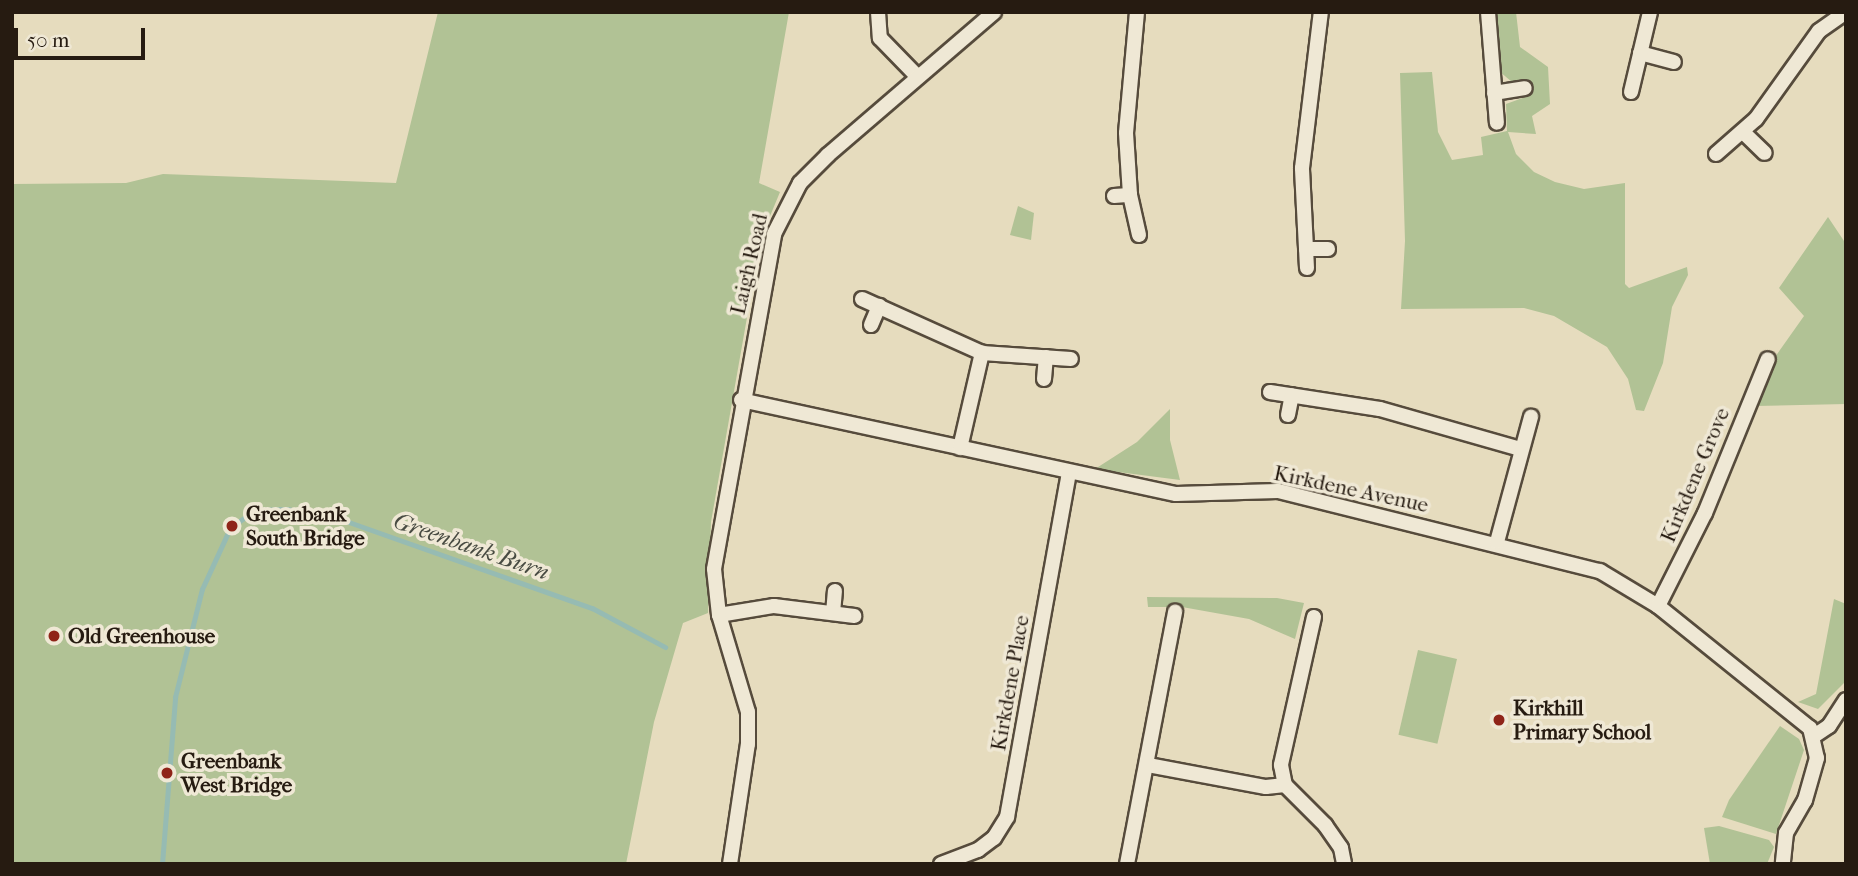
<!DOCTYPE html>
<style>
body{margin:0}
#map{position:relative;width:1858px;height:876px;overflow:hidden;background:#e6dcbe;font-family:"IM FELL French Canon",serif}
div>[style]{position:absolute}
.green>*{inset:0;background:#b1c295;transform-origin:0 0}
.stream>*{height:5px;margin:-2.5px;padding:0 2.5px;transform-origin:2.5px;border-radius:2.5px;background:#96bbb3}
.roads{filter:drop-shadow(2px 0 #564b3c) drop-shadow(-2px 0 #564b3c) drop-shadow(0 2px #564b3c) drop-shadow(0 -2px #564b3c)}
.minor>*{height:14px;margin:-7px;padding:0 7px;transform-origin:7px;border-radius:7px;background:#efe8d5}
.dots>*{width:19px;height:19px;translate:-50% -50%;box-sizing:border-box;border:4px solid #efe8d5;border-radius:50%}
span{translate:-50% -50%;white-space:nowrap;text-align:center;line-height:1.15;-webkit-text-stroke:7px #efe8d5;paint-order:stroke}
.street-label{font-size:21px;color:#261b11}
.poi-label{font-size:21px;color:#261b11;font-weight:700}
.left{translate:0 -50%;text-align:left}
.water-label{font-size:23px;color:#484b42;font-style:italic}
.frame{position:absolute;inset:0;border:14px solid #261b11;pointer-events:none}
.scale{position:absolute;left:14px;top:28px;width:131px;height:32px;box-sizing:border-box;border:4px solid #261b11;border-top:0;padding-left:9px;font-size:21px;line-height:24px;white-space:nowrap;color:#261b11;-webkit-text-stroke:5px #efe8d5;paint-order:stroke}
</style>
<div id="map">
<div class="green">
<div style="clip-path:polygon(438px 12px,789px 12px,759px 183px,780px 192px,761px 238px,711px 522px,708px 613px,683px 623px,654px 722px,626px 864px,12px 864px,12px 184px,126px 183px,163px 174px,396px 183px)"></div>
<div style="clip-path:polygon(1493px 12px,1516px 12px,1520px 47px,1548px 67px,1550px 104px,1532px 116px,1536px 134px,1508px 132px,1516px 154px,1534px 172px,1555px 182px,1584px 189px,1625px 183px,1625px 284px,1629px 288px,1687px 267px,1688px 275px,1672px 307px,1663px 363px,1644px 411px,1636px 410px,1628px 379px,1607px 347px,1554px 316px,1524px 308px,1401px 309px,1405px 241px,1400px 73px,1432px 72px,1438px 132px,1452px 160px,1483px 155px,1481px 137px,1507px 131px,1506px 104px,1528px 96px,1526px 82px,1512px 82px,1499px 71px)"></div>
<div style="clip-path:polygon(1018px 206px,1034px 213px,1031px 240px,1010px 235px)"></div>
<div style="clip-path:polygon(1828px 217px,1846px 244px,1846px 404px,1756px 406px,1770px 364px,1804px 316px,1779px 288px)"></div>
<div style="clip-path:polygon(1170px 409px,1170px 440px,1180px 480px,1095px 469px,1137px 442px)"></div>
<div style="clip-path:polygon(1147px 597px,1277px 598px,1304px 603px,1295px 639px,1249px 619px,1182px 607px,1148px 607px)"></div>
<div style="clip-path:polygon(1834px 599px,1846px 604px,1846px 681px,1818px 709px,1798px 702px,1816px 694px)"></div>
<div style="left:1418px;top:650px;width:40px;height:87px;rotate:13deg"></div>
<div style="clip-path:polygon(1780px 726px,1799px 739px,1804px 750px,1776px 834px,1722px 817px,1729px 800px)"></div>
<div style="clip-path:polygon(1719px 826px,1769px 840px,1774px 847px,1767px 864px,1710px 864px,1704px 828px)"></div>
</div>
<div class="stream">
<div style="left:162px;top:864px;width:168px;rotate:-85.5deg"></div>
<div style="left:175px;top:697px;width:111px;rotate:-76deg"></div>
<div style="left:202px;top:589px;width:67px;rotate:-65.3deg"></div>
<div style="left:230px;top:528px;width:31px;rotate:-36deg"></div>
<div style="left:255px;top:510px;width:32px;rotate:-2deg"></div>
<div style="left:287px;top:509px;width:57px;rotate:11.1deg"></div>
<div style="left:343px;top:520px;width:264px;rotate:19.5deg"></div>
<div style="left:592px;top:608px;width:83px;rotate:28.1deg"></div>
</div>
<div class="roads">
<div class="minor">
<div style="left:878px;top:12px;width:26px;rotate:86deg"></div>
<div style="left:880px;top:38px;width:53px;rotate:45.8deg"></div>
<div style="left:1137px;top:12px;width:121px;rotate:95.2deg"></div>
<div style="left:1126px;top:133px;width:62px;rotate:86.3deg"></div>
<div style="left:1130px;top:195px;width:41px;rotate:77.3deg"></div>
<div style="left:1488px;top:12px;width:111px;rotate:85.4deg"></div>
<div style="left:1640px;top:53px;width:35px;rotate:15deg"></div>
<div style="left:1631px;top:92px;width:82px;rotate:-76.6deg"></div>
<div style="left:1494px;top:93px;width:31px;rotate:-9deg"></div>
<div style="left:1743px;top:132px;width:30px;rotate:44deg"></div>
<div style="left:1716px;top:154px;width:53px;rotate:-41.2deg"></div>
<div style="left:1756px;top:119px;width:108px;rotate:-54.4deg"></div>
<div style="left:1819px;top:31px;width:33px;rotate:-35deg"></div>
<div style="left:1114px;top:196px;width:16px;rotate:-4deg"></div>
<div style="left:1306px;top:249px;width:22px"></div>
<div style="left:1307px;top:268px;width:100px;rotate:-92.9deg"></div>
<div style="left:1302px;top:168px;width:157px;rotate:-83.1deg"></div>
<div style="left:862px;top:299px;width:132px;rotate:24.2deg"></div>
<div style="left:982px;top:353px;width:89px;rotate:3.9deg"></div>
<div style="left:871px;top:325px;width:21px;rotate:-67deg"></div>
<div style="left:1044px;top:379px;width:22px;rotate:-85deg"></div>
<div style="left:1270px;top:392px;width:111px;rotate:8.8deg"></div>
<div style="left:1380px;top:409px;width:146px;rotate:15.9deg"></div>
<div style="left:741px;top:400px;width:445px;rotate:12.2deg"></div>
<div style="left:1176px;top:494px;width:102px;rotate:-1.7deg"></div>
<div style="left:1278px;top:491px;width:332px;rotate:14deg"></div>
<div style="left:1600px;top:571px;width:68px;rotate:31.1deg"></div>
<div style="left:1658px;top:606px;width:195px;rotate:38.8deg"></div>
<div style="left:1810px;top:728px;width:31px;rotate:77deg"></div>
<div style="left:1817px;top:758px;width:44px;rotate:105.9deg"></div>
<div style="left:1805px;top:800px;width:38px;rotate:120deg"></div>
<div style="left:1786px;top:833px;width:31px;rotate:96deg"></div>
<div style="left:1288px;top:415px;width:20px;rotate:-79deg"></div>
<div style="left:960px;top:448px;width:98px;rotate:-77deg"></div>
<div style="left:1497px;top:542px;width:130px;rotate:-74.8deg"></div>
<div style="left:1658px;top:606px;width:104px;rotate:-63.2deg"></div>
<div style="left:1705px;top:513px;width:166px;rotate:-67.8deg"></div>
<div style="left:833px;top:613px;width:22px;rotate:-85deg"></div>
<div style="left:719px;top:615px;width:56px;rotate:-9.3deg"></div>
<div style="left:774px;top:606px;width:81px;rotate:7.1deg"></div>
<div style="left:1314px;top:617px;width:152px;rotate:102.6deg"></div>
<div style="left:1281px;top:765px;width:20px;rotate:79deg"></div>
<div style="left:1285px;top:785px;width:57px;rotate:45deg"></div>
<div style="left:1325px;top:825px;width:28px;rotate:55deg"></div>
<div style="left:1341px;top:848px;width:16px;rotate:79deg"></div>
<div style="left:1814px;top:736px;width:18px;rotate:-34deg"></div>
<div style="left:1829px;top:726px;width:31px;rotate:-57deg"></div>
<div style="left:1148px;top:765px;width:120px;rotate:10.6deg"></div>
<div style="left:1266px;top:787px;width:19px;rotate:-6deg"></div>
<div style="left:730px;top:864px;width:121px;rotate:-81.5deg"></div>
<div style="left:748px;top:744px;width:32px;rotate:-90deg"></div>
<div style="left:748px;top:712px;width:101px;rotate:-106.6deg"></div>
<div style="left:719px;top:615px;width:46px;rotate:-96.2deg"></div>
<div style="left:714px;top:569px;width:340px;rotate:-79.8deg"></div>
<div style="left:774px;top:234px;width:57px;rotate:-63deg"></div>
<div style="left:800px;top:183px;width:40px;rotate:-45deg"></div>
<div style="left:828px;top:155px;width:219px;rotate:-40.7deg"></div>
<div style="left:941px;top:864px;width:40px;rotate:-21deg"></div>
<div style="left:978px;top:850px;width:20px;rotate:-37deg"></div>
<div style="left:994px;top:838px;width:25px;rotate:-58deg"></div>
<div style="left:1007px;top:817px;width:350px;rotate:-79.8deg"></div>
<div style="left:1127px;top:864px;width:257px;rotate:-79.2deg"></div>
</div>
</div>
<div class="dots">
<div style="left:232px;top:526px;background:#8f2418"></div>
<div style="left:54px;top:636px;background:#8f2418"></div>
<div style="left:1499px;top:720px;background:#8f2418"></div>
<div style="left:167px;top:773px;background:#8f2418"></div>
</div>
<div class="street-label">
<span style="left:749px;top:264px;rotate:-77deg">Laigh Road</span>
<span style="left:1695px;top:475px;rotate:-67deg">Kirkdene Grove</span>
<span style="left:1351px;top:489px;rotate:12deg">Kirkdene Avenue</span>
<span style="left:1010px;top:683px;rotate:-80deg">Kirkdene Place</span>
</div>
<div class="poi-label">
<span class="left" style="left:246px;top:526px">Greenbank<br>South Bridge</span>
<span class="left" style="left:68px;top:636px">Old Greenhouse</span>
<span class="left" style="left:1513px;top:720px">Kirkhill<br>Primary School</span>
<span class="left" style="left:181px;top:773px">Greenbank<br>West Bridge</span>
</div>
<div class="water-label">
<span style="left:471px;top:547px;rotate:19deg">Greenbank Burn</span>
</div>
<div class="frame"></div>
<div class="scale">50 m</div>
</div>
